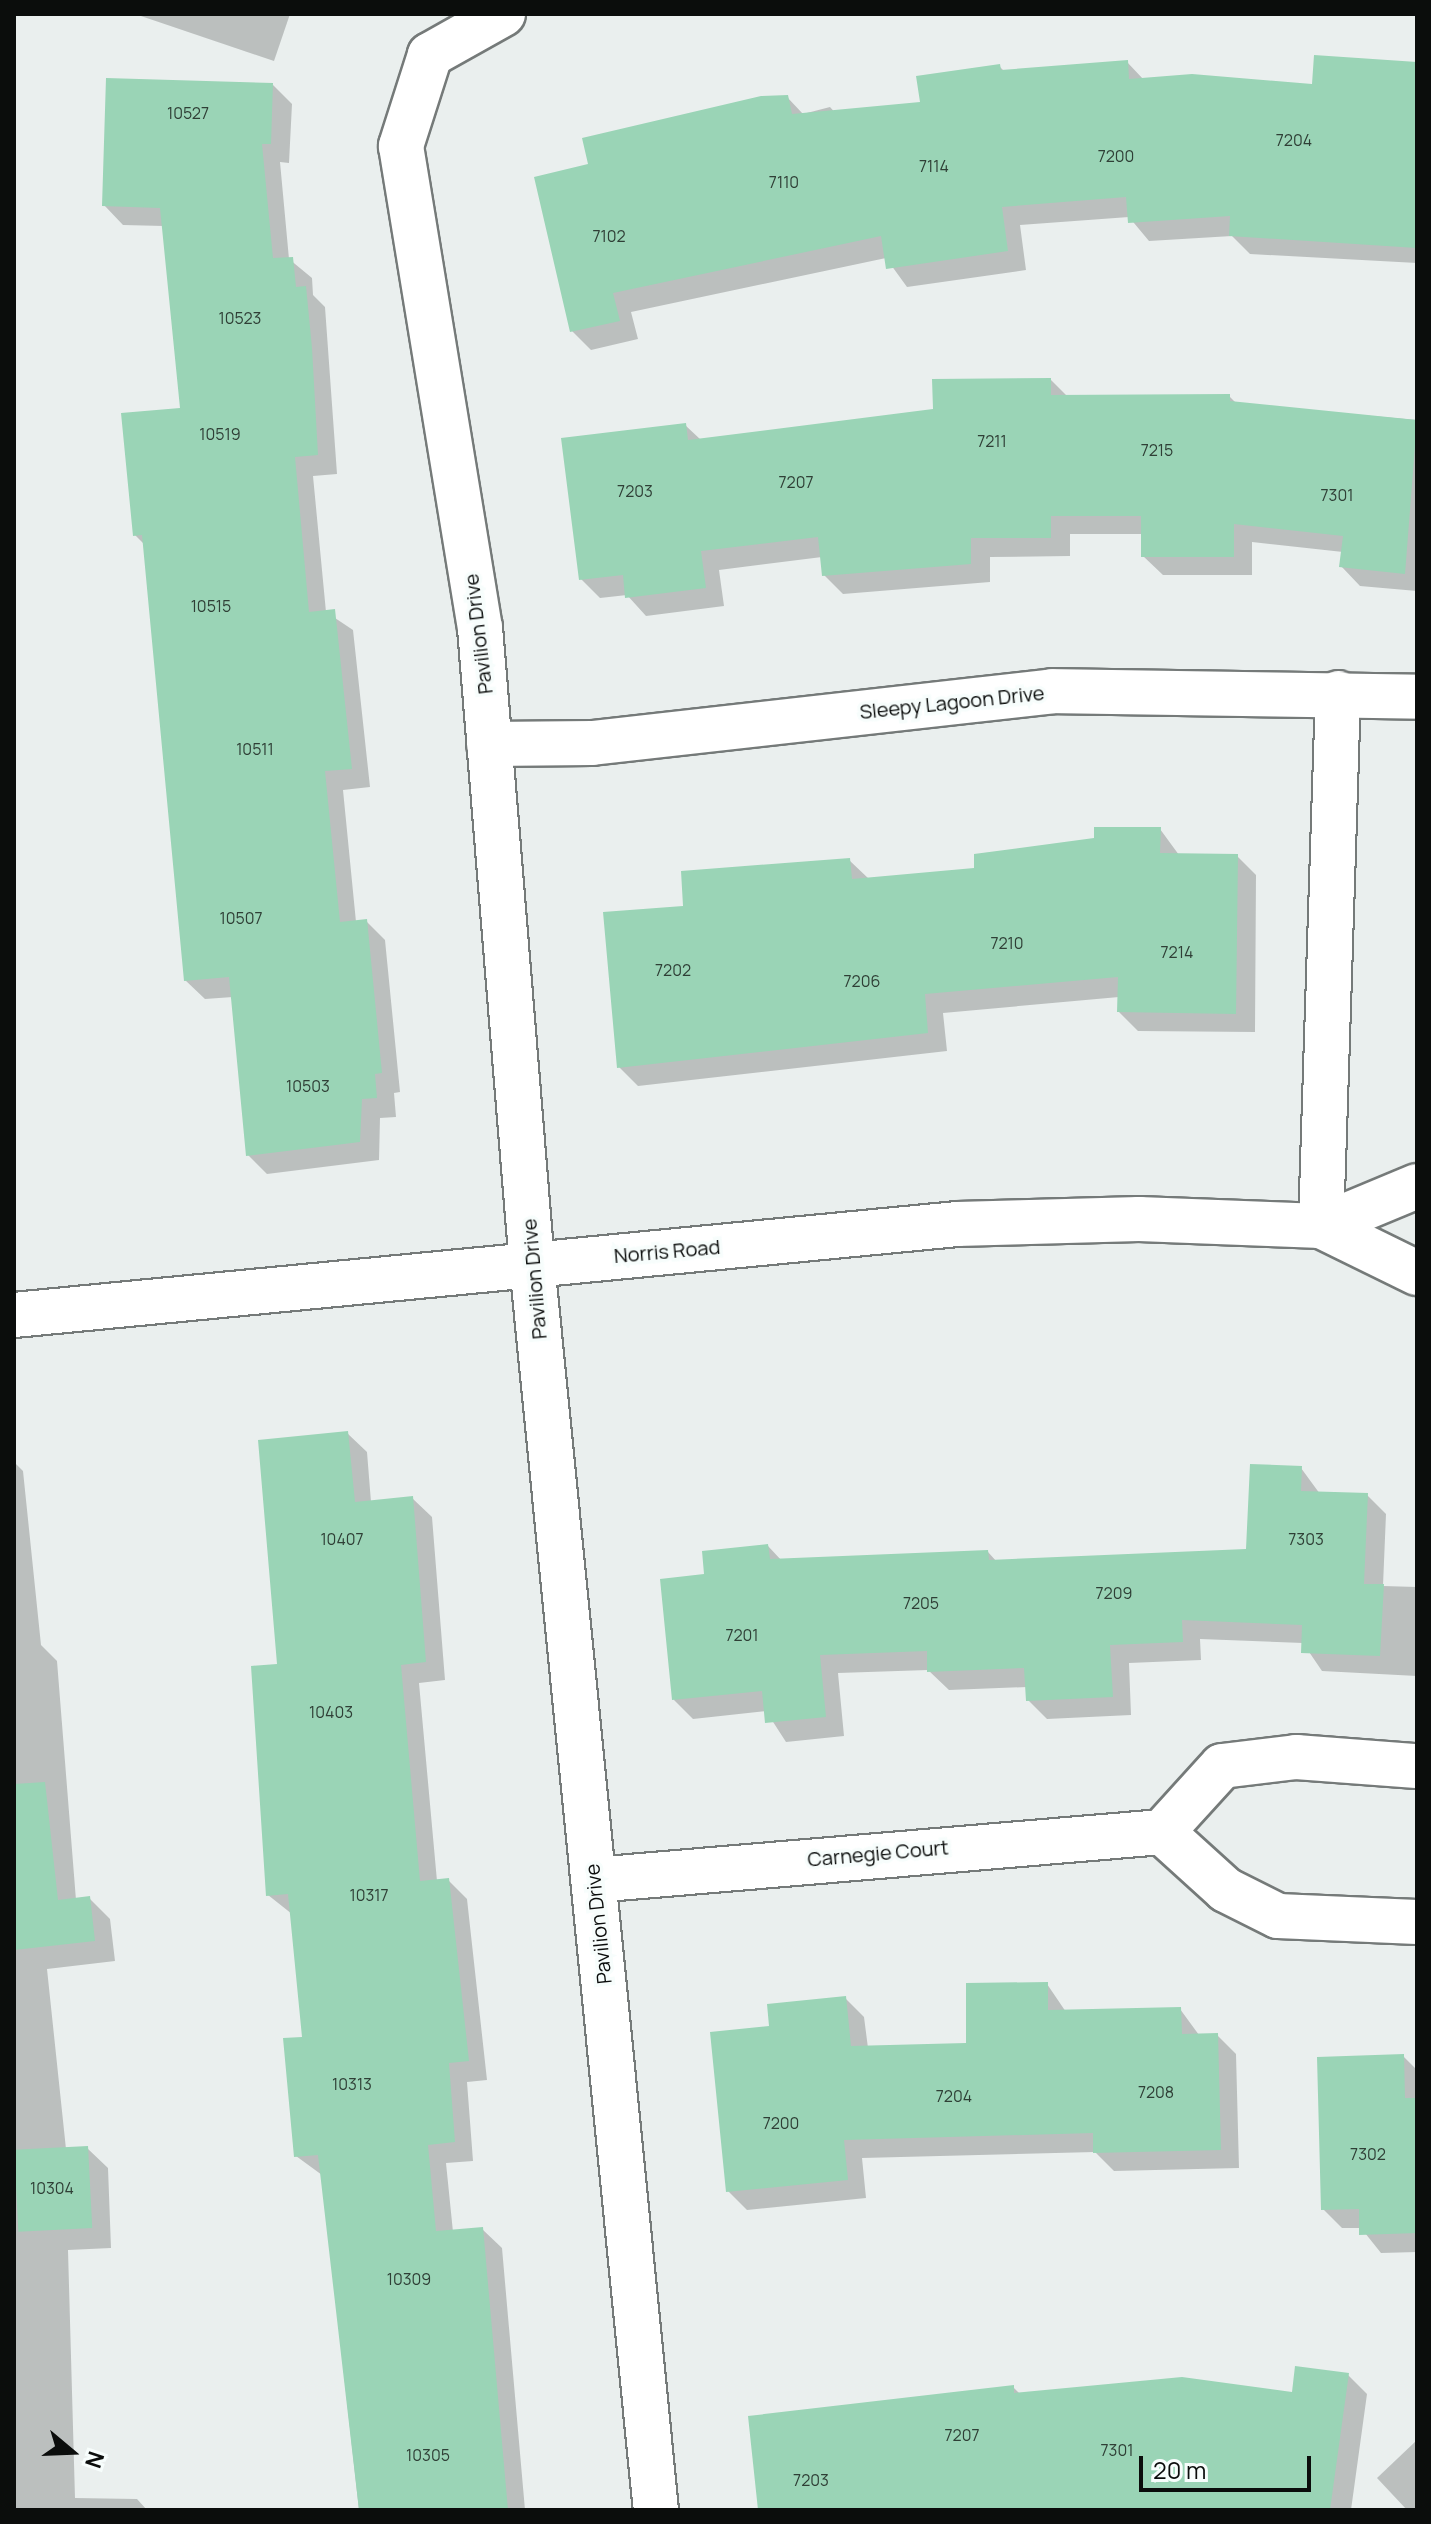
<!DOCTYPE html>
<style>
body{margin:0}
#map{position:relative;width:1431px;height:2524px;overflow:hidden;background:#eaefee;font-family:Manrope,sans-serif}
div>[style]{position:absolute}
.shadow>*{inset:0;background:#0003}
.building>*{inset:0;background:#9ad4b6;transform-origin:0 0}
.roads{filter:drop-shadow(2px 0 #757a79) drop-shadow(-2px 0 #757a79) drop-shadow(0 2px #757a79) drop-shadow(0 -2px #757a79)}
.street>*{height:44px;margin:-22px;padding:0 22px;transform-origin:22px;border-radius:22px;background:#fff}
.secondary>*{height:44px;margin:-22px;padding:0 22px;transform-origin:22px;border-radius:22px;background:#fff}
span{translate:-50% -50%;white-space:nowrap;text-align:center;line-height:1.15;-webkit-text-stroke:7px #f7fdfc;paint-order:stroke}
.number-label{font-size:16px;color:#2f3f36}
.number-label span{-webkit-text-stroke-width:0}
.street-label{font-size:20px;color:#0b0d0c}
.frame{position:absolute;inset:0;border:16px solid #0b0d0c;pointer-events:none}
.north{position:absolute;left:32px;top:2412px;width:80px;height:80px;-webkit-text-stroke:6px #f7fdfc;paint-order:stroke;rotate:109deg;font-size:22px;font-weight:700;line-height:32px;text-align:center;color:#0b0d0c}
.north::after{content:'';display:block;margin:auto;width:28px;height:36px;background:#0b0d0c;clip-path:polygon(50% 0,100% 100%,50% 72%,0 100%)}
.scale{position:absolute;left:1139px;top:2456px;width:172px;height:36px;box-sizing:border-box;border:4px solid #0b0d0c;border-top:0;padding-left:10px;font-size:24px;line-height:28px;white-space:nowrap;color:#0b0d0c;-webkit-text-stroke:6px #f7fdfc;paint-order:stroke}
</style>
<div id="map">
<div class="shadow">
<div style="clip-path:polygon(135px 14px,290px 14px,274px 61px)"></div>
<div style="clip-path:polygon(1127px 62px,1144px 80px,1314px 87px,1417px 67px,1417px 263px,1250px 254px,1232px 236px,1149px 241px,1129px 217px,1020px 225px,1026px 270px,907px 287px,886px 258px,631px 312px,638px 339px,591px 350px,572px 331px,590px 165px,787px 97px,803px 114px,830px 107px,838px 116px,922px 104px,999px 66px,1005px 72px)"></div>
<div style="clip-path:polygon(273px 85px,292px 104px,289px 163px,280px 162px,289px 259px,312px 278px,313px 295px,325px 307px,337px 474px,313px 476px,326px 612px,353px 630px,370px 787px,343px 790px,356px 922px,366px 921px,385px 940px,400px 1092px,394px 1093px,396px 1117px,380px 1118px,379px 1160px,267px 1174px,248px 1155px,233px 997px,205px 999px,185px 980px,145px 545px,135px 535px,182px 410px,164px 226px,123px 225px,104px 205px)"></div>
<div style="clip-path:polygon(1051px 380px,1068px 397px,1229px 396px,1237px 404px,1417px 420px,1417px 591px,1360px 586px,1341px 566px,1343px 552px,1252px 542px,1252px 575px,1163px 575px,1143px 556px,1143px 534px,1070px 534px,1070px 556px,990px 557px,990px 582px,843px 594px,824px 575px,822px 557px,719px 570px,724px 606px,646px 616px,627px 595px,600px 598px,581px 579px,685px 425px,701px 440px,935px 411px)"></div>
<div style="clip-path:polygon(1160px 829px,1179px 855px,1237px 856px,1256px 875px,1255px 1032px,1138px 1031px,1119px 1012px,1119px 997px,943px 1013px,947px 1051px,638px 1086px,619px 1067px,686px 907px,849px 860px,869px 879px,977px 870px)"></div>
<div style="clip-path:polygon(347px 1433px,367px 1452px,371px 1502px,412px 1498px,432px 1517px,445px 1680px,419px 1683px,437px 1881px,448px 1880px,467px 1899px,487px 2080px,467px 2082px,473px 2161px,446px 2163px,453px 2232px,482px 2229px,502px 2248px,525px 2510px,359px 2510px,322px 2175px,296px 2156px,305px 2038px,292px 1914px,268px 1895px,279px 1666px)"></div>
<div style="clip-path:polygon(14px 1462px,23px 1471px,41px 1645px,57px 1661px,76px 1900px,90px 1899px,110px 1919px,115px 1961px,47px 1969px,66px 2149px,87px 2148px,108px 2168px,111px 2248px,68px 2250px,75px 2498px,137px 2499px,147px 2510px,14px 2510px)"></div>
<div style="clip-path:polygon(1301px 1468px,1320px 1494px,1367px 1495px,1386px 1514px,1383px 1586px,1417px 1587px,1417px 1676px,1322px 1671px,1303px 1643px,1200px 1639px,1201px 1660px,1129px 1663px,1131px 1715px,1047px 1719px,1028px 1700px,1027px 1687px,949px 1690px,928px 1670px,838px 1673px,844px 1736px,786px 1742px,766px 1711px,693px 1719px,674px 1700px,706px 1576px,768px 1546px,782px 1561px,988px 1552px,997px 1562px,1248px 1550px)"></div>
<div style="clip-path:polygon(1047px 1984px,1066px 2012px,1180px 2009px,1199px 2035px,1217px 2035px,1236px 2054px,1239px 2168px,1114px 2171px,1095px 2152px,862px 2158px,866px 2198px,747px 2210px,728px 2191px,772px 2027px,845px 1998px,864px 2017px,868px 2048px,968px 2045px)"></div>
<div style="clip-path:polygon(1403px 2056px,1417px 2070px,1417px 2252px,1381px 2253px,1361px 2228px,1342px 2228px,1323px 2209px)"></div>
<div style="clip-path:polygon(1348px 2375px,1367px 2394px,1351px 2510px,760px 2510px,1013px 2387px,1020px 2394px,1294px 2394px)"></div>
<div style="clip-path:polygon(1417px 2440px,1417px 2510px,1407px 2510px,1377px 2478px)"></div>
</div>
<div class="building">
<div style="clip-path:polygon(1314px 55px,1417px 62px,1417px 248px,1229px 236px,1230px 216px,1128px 223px,1126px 197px,1002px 207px,1008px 251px,886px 269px,881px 236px,613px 293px,620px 321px,570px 332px,534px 177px,588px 164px,582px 138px,761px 96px,788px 95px,792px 114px,920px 102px,916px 76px,1000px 64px,1001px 70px,1128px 60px,1129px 79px,1192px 74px,1312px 84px)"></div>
<div style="clip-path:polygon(106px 78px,273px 83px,271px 144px,262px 144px,273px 258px,293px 257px,296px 287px,306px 286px,312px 348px,318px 455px,295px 457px,309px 612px,335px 609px,352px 769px,325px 771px,340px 922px,367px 919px,382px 1073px,375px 1074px,377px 1098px,362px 1099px,360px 1142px,246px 1156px,229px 977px,184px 981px,142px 535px,133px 536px,121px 413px,180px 408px,160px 208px,102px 206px)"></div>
<div style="clip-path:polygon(1051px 378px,1051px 395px,1230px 394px,1230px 401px,1417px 420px,1405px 574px,1339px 567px,1343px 536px,1234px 524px,1234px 557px,1141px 557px,1141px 516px,1051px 516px,1051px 538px,971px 538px,971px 564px,822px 576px,818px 537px,701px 551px,706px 588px,625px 598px,623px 575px,579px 580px,561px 438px,686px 423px,688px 440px,933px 409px,932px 379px)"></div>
<div style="clip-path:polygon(1094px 827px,1161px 827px,1160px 853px,1238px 854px,1236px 1014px,1117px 1012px,1118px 977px,925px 994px,928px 1033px,617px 1068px,603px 912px,683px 906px,681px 871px,850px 858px,852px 879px,974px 868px,974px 854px,1094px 838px)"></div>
<div style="clip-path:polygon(348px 1431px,355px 1502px,413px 1496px,426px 1662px,401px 1665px,420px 1881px,449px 1878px,469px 2061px,449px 2063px,455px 2142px,428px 2145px,436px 2231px,483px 2227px,508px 2510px,359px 2510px,318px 2155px,294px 2157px,283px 2038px,302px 2037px,288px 1894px,266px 1896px,251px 1666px,277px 1664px,258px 1440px)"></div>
<div style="clip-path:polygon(1250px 1464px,1302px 1466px,1301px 1491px,1368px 1493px,1364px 1584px,1384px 1584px,1380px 1656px,1301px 1653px,1302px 1625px,1182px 1620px,1183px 1642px,1110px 1645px,1113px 1697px,1026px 1701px,1024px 1668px,927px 1672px,927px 1651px,820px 1655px,826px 1717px,765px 1723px,762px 1691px,672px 1700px,660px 1579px,704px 1574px,702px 1551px,768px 1544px,770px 1559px,988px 1550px,989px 1560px,1246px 1549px)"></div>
<div style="clip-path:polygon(45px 1782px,58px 1900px,90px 1896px,95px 1941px,14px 1950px,14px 1784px)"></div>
<div style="clip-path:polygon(1048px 1982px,1048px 2010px,1181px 2007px,1182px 2034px,1218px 2033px,1221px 2150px,1093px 2153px,1093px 2133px,844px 2140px,848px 2180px,726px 2192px,710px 2032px,769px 2026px,767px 2004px,846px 1996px,851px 2046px,966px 2043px,966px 1983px)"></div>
<div style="clip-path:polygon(1404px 2054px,1405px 2098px,1417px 2098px,1417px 2233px,1359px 2235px,1359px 2209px,1321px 2210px,1317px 2057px)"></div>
<div style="left:88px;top:2146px;width:82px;height:74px;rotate:87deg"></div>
<div style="clip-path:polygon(1295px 2366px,1349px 2373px,1330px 2510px,758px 2510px,748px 2416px,1014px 2385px,1014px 2393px,1182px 2377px,1292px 2392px)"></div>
</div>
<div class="roads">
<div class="street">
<div style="left:503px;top:14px;width:84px;rotate:150.7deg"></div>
<div style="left:430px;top:55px;width:96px;rotate:107.7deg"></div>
<div style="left:401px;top:146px;width:488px;rotate:80.7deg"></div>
<div style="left:480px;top:628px;width:638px;rotate:85.33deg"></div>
<div style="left:532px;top:1264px;width:1252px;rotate:84.32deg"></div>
<div style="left:489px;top:744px;width:103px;rotate:-0.6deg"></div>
<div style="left:592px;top:743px;width:463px;rotate:-6.4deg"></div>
<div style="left:1052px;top:691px;width:365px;rotate:0.9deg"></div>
<div style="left:1321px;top:1226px;width:533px;rotate:-88.17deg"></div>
<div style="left:1162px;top:1832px;width:86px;rotate:42.2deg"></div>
<div style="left:1226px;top:1890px;width:58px;rotate:26.6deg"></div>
<div style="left:1278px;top:1916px;width:139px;rotate:2.5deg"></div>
<div style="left:594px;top:1880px;width:570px;rotate:-4.83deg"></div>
<div style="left:1162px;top:1832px;width:89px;rotate:-47.7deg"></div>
<div style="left:1222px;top:1766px;width:75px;rotate:-6.9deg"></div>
<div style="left:1296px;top:1757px;width:121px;rotate:4.3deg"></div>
</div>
<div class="secondary">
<div style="left:1321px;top:1226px;width:104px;rotate:-22.6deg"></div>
<div style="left:14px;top:1315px;width:947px;rotate:-5.51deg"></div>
<div style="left:957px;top:1224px;width:182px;rotate:-1.6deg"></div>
<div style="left:1139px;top:1219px;width:182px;rotate:2.2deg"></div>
<div style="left:1321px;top:1226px;width:107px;rotate:26.1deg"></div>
</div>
</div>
<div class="number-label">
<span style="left:188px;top:113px">10527</span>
<span style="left:1294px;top:140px">7204</span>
<span style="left:1116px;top:156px">7200</span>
<span style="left:934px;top:166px">7114</span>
<span style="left:784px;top:182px">7110</span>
<span style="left:609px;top:236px">7102</span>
<span style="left:240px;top:318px">10523</span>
<span style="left:220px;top:434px">10519</span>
<span style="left:992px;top:441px">7211</span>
<span style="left:1157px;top:450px">7215</span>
<span style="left:796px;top:482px">7207</span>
<span style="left:635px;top:491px">7203</span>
<span style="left:1337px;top:495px">7301</span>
<span style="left:211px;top:606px">10515</span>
<span style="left:255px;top:749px">10511</span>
<span style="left:241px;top:918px">10507</span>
<span style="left:1007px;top:943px">7210</span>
<span style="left:1177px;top:952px">7214</span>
<span style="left:673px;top:970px">7202</span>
<span style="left:862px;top:981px">7206</span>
<span style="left:308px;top:1086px">10503</span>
<span style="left:342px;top:1539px">10407</span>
<span style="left:1306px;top:1539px">7303</span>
<span style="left:1114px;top:1593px">7209</span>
<span style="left:921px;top:1603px">7205</span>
<span style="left:742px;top:1635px">7201</span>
<span style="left:331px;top:1712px">10403</span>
<span style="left:369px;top:1895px">10317</span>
<span style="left:352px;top:2084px">10313</span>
<span style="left:1156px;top:2092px">7208</span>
<span style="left:954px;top:2096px">7204</span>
<span style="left:781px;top:2123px">7200</span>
<span style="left:1368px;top:2154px">7302</span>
<span style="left:52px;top:2188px">10304</span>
<span style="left:409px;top:2279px">10309</span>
<span style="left:962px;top:2435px">7207</span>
<span style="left:1117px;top:2450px">7301</span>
<span style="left:428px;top:2455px">10305</span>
<span style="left:811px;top:2480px">7203</span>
</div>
<div class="street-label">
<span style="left:478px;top:634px;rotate:-97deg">Pavilion Drive</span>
<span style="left:952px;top:702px;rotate:-6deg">Sleepy Lagoon Drive</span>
<span style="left:667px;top:1251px;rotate:-5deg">Norris Road</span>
<span style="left:534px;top:1279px;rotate:-95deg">Pavilion Drive</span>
<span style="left:878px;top:1853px;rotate:-5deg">Carnegie Court</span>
<span style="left:598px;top:1924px;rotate:-96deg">Pavilion Drive</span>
</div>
<div class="frame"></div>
<div class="north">N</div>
<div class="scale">20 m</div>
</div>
